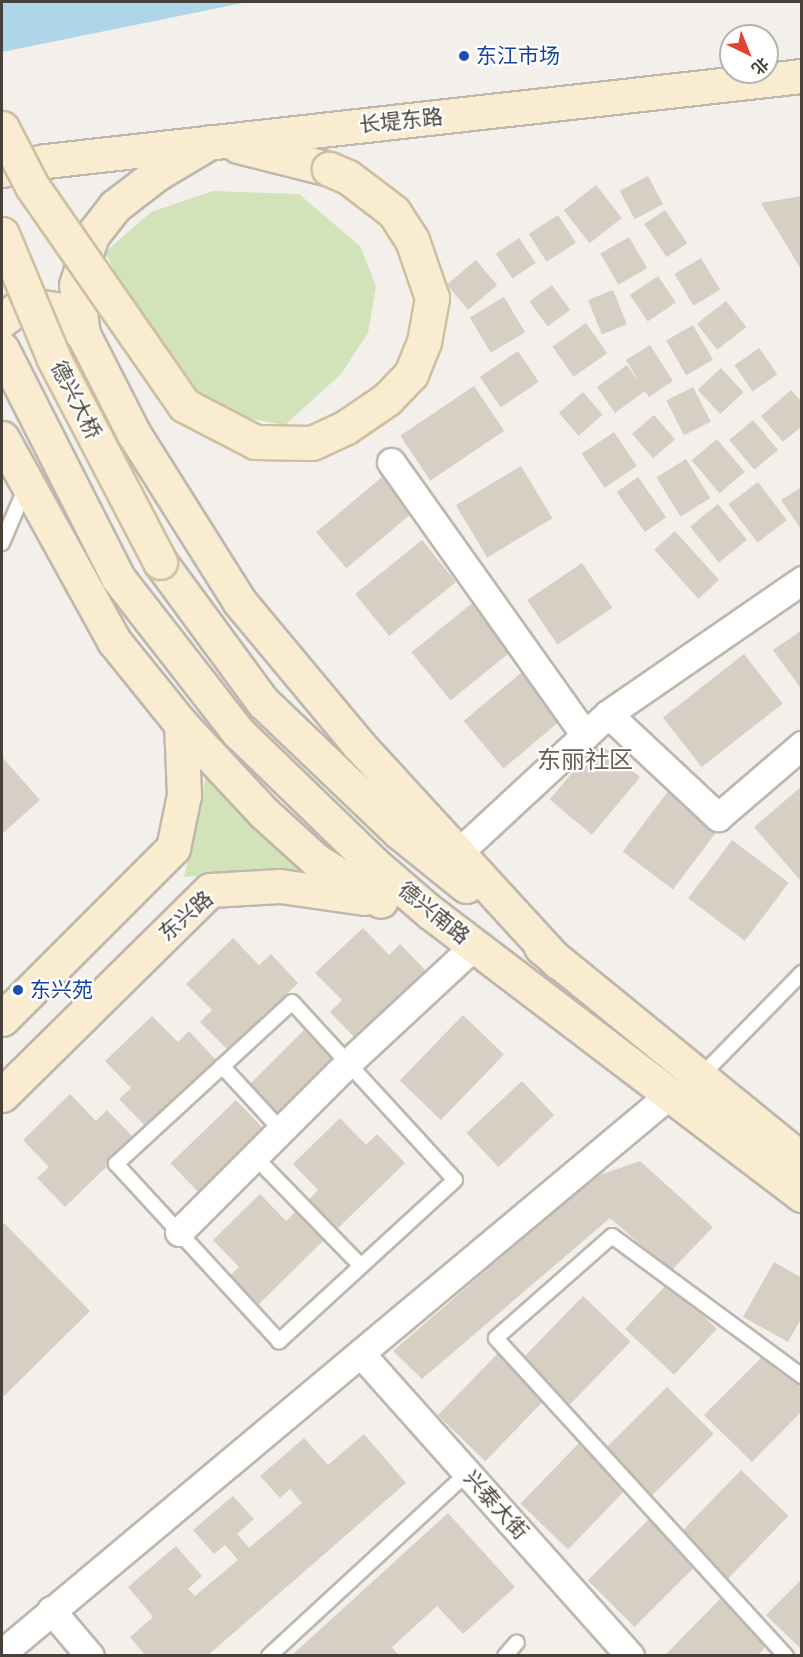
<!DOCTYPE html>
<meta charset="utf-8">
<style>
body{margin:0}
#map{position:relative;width:803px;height:1657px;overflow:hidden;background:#f3f0eb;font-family:"DejaVu Sans","Noto Sans SC",sans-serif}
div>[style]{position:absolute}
.green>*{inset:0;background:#d3e3b9}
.water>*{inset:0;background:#afd5e9}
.building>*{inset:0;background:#d7cec4;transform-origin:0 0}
.roads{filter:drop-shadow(2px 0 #beb7ae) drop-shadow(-2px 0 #beb7ae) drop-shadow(0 2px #beb7ae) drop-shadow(0 -2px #beb7ae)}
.lane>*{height:14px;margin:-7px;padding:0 7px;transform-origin:7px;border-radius:7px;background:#fff}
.street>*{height:27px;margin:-13.5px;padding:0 13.5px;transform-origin:13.5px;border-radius:13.5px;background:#fff}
.secondary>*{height:33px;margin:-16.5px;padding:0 16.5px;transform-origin:16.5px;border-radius:16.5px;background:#f9ecd0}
.bridges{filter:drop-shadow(2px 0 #cebfa0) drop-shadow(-2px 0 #cebfa0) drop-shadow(0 2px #cebfa0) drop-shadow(0 -2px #cebfa0)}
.secondary-bridge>*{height:33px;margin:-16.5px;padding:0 16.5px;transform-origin:16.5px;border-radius:16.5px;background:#f9ecd0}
.dots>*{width:16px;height:16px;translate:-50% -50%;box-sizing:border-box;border:3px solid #fff;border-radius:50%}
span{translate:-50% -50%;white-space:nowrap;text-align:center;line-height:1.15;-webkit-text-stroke:4.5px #fff;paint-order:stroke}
.transit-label{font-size:21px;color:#164399}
.left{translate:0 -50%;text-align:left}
.street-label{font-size:21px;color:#474139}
.quarter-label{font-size:24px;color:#685e52}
.frame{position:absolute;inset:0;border:3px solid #474139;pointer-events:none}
.north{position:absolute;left:719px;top:24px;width:60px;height:60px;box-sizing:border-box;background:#fff;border:2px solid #b5b3b0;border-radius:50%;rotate:137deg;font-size:16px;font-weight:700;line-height:24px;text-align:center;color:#474139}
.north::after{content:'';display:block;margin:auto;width:21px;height:27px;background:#e24234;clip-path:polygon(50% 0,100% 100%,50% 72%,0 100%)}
</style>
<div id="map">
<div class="green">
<div style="clip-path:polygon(213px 191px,299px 194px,360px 246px,376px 286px,368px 333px,341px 374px,285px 425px,216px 412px,179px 375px,134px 310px,105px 252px,151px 212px)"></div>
<div style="clip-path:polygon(208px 767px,322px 876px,250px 872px,184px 877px)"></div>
</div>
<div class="water">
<div style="clip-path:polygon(2px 2px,248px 2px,2px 52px)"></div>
</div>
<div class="building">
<div style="left:648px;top:176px;width:32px;height:32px;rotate:62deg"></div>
<div style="left:596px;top:185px;width:42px;height:41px;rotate:52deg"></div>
<div style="clip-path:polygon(802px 196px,802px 271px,761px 203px)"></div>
<div style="left:665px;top:210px;width:40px;height:25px;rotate:56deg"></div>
<div style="left:558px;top:215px;width:33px;height:35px;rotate:57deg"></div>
<div style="left:629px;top:237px;width:36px;height:33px;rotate:60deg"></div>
<div style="left:519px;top:238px;width:30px;height:28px;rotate:56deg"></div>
<div style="left:701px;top:258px;width:37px;height:31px;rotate:59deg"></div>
<div style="left:476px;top:260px;width:33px;height:38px;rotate:50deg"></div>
<div style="left:658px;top:276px;width:32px;height:34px;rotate:56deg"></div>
<div style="left:552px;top:285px;width:31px;height:28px;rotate:54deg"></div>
<div style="left:613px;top:290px;width:37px;height:27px;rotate:68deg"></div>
<div style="left:504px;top:297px;width:41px;height:40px;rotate:59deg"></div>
<div style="left:726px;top:301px;width:33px;height:37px;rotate:52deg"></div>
<div style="left:586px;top:323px;width:37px;height:41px;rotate:55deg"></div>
<div style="left:693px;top:325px;width:40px;height:31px;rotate:60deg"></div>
<div style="clip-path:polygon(650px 345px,673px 381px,649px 397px,645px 391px,615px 413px,597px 387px,627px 365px,640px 383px,626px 360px)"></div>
<div style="left:759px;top:348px;width:32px;height:30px;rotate:55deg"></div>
<div style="left:518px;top:351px;width:37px;height:46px;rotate:56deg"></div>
<div style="left:721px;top:368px;width:33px;height:32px;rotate:47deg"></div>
<div style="left:474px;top:386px;width:54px;height:89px;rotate:56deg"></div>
<div style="left:693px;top:387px;width:39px;height:30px;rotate:63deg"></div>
<div style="clip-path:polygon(791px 390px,802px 402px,802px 426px,783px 442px,761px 416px)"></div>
<div style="left:583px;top:392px;width:30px;height:32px;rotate:49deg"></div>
<div style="left:654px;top:415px;width:32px;height:29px;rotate:49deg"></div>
<div style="left:753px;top:420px;width:39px;height:31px;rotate:50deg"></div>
<div style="left:614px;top:432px;width:41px;height:39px;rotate:56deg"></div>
<div style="left:717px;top:439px;width:43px;height:33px;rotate:50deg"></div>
<div style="left:686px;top:459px;width:46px;height:35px;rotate:58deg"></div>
<div style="left:521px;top:466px;width:61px;height:76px;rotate:59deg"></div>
<div style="left:382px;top:477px;width:47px;height:86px;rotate:50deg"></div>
<div style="left:638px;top:477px;width:49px;height:26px;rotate:55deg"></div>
<div style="left:758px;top:482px;width:48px;height:37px;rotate:53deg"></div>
<div style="clip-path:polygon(802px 487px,802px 531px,781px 500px)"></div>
<div style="left:718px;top:504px;width:46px;height:36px;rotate:51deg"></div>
<div style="left:675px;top:531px;width:66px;height:28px;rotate:48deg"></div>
<div style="left:422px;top:540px;width:54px;height:86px;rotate:51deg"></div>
<div style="left:582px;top:563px;width:54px;height:66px;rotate:56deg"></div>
<div style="left:476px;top:600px;width:62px;height:83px;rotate:51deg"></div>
<div style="clip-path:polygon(802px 630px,802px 690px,773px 650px)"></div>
<div style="left:744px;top:654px;width:63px;height:103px;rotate:52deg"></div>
<div style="left:528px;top:667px;width:62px;height:84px;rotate:50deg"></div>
<div style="left:598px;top:742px;width:55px;height:75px;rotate:40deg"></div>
<div style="clip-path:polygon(2px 757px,40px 800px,2px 834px)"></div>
<div style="clip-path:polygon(802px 786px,802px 878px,800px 880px,754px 827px)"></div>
<div style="left:669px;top:790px;width:63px;height:77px;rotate:37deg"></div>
<div style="left:732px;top:840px;width:71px;height:73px;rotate:37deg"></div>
<div style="clip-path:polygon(363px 928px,389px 955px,400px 944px,428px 973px,358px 1041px,330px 1012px,342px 1000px,315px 973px)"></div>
<div style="clip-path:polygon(233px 938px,259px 965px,271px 954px,298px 983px,229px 1051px,200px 1022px,212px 1010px,186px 984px)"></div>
<div style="left:463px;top:1015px;width:57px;height:91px;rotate:44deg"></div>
<div style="clip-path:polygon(152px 1016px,178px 1042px,189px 1031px,217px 1061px,147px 1128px,119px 1099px,131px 1088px,105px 1061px)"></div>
<div style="left:304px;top:1030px;width:47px;height:78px;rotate:45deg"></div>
<div style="left:522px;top:1081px;width:47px;height:76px;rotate:47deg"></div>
<div style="clip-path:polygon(70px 1094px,96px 1121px,107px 1110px,135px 1139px,65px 1207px,37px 1178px,49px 1167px,23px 1140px)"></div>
<div style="left:236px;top:1100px;width:43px;height:91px;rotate:46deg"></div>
<div style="clip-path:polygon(340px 1118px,366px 1145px,377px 1134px,405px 1163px,335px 1231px,307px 1202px,318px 1190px,293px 1164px)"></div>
<div style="clip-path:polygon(640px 1161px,713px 1227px,671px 1271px,610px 1218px,422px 1379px,393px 1351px,594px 1177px)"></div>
<div style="clip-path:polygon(260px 1194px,286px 1221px,297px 1210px,325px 1239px,256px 1307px,228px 1278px,239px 1267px,213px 1240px)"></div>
<div style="clip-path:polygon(4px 1223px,90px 1311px,2px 1398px,2px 1225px)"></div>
<div style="clip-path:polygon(774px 1262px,802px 1278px,802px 1317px,788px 1342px,743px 1317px)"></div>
<div style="left:668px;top:1283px;width:67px;height:63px;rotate:43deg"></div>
<div style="left:583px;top:1296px;width:66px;height:87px;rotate:44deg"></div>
<div style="left:499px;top:1352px;width:66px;height:88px;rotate:44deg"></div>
<div style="clip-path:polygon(766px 1353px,802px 1388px,802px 1411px,752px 1462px,704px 1415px)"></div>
<div style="left:667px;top:1387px;width:66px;height:88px;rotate:45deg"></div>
<div style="clip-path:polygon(364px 1434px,406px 1483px,207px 1656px,146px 1656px,130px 1637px,153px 1617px,128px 1587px,176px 1546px,202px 1576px,188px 1589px,195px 1596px,238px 1560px,225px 1545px,214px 1554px,193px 1530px,233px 1496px,254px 1519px,237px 1534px,249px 1548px,302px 1503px,290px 1489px,280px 1498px,260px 1476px,304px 1438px,328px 1465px)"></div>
<div style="left:581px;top:1441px;width:66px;height:87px;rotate:44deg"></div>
<div style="left:741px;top:1470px;width:66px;height:88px;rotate:44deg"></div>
<div style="clip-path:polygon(448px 1513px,515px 1587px,463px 1634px,437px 1606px,392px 1647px,399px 1656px,291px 1656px)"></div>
<div style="left:650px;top:1518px;width:66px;height:88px;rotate:45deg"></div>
<div style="clip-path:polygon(802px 1579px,802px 1650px,766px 1615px)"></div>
<div style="clip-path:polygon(723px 1596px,770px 1642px,757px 1656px,664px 1656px)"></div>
</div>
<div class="roads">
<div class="lane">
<div style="left:2px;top:543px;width:61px;rotate:-66.8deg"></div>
<div style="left:292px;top:1002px;width:241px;rotate:47.5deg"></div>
<div style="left:455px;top:1180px;width:239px;rotate:137.5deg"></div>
<div style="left:279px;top:1341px;width:241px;rotate:-132.6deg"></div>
<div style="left:116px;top:1164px;width:239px;rotate:-42.6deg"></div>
<div style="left:222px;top:1066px;width:87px;rotate:47.3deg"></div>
<div style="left:700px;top:1077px;width:146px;rotate:-45.6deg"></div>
<div style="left:255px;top:1157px;width:152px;rotate:45.8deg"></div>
<div style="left:269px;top:1656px;width:270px;rotate:-42.7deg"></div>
<div style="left:505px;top:1656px;width:18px;rotate:-49deg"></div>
<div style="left:786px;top:1656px;width:430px;rotate:-132.4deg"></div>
<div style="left:496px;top:1338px;width:154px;rotate:-41.3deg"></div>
<div style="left:612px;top:1236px;width:236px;rotate:36.4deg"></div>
</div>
<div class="street">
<div style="left:391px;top:462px;width:335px;rotate:54.6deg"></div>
<div style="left:608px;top:714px;width:151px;rotate:43.1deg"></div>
<div style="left:718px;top:817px;width:111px;rotate:-40.6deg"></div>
<div style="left:458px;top:853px;width:205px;rotate:-42.8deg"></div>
<div style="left:608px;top:714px;width:236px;rotate:-34.6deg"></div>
<div style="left:179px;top:1232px;width:239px;rotate:-45deg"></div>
<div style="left:348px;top:1063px;width:173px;rotate:-42.9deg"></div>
<div style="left:362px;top:1355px;width:403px;rotate:48.3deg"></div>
<div style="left:51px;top:1610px;width:60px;rotate:49.7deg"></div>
<div style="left:2px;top:1653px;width:871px;rotate:-39.92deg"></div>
</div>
<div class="secondary">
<div style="left:210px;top:142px;width:61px;rotate:149.2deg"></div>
<div style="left:158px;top:173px;width:54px;rotate:142.5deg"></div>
<div style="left:115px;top:206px;width:37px;rotate:128deg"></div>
<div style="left:92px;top:235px;width:52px;rotate:107.7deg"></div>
<div style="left:76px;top:285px;width:49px;rotate:81.9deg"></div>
<div style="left:83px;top:334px;width:112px;rotate:63deg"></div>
<div style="left:134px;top:434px;width:197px;rotate:57.8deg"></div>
<div style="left:239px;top:601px;width:186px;rotate:50.2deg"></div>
<div style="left:358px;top:744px;width:296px;rotate:47.5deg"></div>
<div style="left:238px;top:146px;width:94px;rotate:14.2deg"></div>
<div style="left:2px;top:170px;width:45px;rotate:-11.6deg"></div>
<div style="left:46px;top:161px;width:761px;rotate:-6.42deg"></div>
<div style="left:2px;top:320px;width:26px;rotate:-37deg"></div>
<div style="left:23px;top:304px;width:36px;rotate:9deg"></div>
<div style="left:59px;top:310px;width:34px;rotate:45deg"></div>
<div style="left:2px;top:349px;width:257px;rotate:63.1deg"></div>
<div style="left:118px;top:578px;width:195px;rotate:52.1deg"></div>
<div style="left:238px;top:732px;width:188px;rotate:44.1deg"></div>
<div style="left:373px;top:863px;width:75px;rotate:40.7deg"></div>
<div style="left:430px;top:912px;width:467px;rotate:37.3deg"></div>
<div style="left:2px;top:438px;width:232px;rotate:61.1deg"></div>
<div style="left:114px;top:641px;width:107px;rotate:51.1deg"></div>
<div style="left:181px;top:724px;width:122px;rotate:47deg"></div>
<div style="left:264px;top:813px;width:72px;rotate:42.2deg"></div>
<div style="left:317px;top:861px;width:75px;rotate:32deg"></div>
<div style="left:160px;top:562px;width:174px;rotate:53.7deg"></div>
<div style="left:263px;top:702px;width:188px;rotate:43.7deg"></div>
<div style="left:399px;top:832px;width:86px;rotate:38.9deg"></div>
<div style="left:541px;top:947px;width:337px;rotate:39.2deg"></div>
<div style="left:2px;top:1019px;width:242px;rotate:-45deg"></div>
<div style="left:173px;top:848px;width:54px;rotate:-78.3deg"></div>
<div style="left:184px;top:795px;width:71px;rotate:-92.4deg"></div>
<div style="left:2px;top:1095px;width:292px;rotate:-44.6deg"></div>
<div style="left:210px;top:890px;width:70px;rotate:-3.3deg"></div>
<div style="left:280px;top:886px;width:85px;rotate:8.1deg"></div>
</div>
</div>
<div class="bridges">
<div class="secondary-bridge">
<div style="left:2px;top:128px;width:65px;rotate:62.7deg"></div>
<div style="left:32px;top:186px;width:267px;rotate:55.2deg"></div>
<div style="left:184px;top:405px;width:80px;rotate:27.5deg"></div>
<div style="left:255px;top:442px;width:57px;rotate:1deg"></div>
<div style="left:312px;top:443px;width:38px;rotate:-25deg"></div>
<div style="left:346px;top:427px;width:50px;rotate:-34.3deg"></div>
<div style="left:387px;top:399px;width:35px;rotate:-46deg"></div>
<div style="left:411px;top:374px;width:35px;rotate:-68deg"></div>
<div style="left:424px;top:342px;width:45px;rotate:-79.7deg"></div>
<div style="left:432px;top:298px;width:61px;rotate:-109deg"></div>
<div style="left:412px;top:240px;width:33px;rotate:-123deg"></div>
<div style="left:394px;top:212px;width:58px;rotate:-142.7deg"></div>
<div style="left:348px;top:177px;width:21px;rotate:-157deg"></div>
<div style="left:2px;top:234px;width:135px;rotate:67.4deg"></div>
<div style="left:54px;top:359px;width:229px;rotate:62.4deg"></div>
</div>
</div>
<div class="dots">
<div style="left:464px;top:56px;background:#1a4fb4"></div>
<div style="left:18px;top:990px;background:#1a4fb4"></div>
</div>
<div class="transit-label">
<span class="left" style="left:476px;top:56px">东江市场</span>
<span class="left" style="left:30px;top:990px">东兴苑</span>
</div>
<div class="street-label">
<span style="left:401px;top:121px;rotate:-6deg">长堤东路</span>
<span style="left:76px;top:400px;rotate:63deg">德兴大桥</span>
<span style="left:434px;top:913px;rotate:39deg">德兴南路</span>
<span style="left:186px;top:916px;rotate:-41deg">东兴路</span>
<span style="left:496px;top:1505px;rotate:48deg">兴泰大街</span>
</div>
<div class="quarter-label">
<span style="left:585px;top:761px">东丽社区</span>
</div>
<div class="frame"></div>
<div class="north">北</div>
</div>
